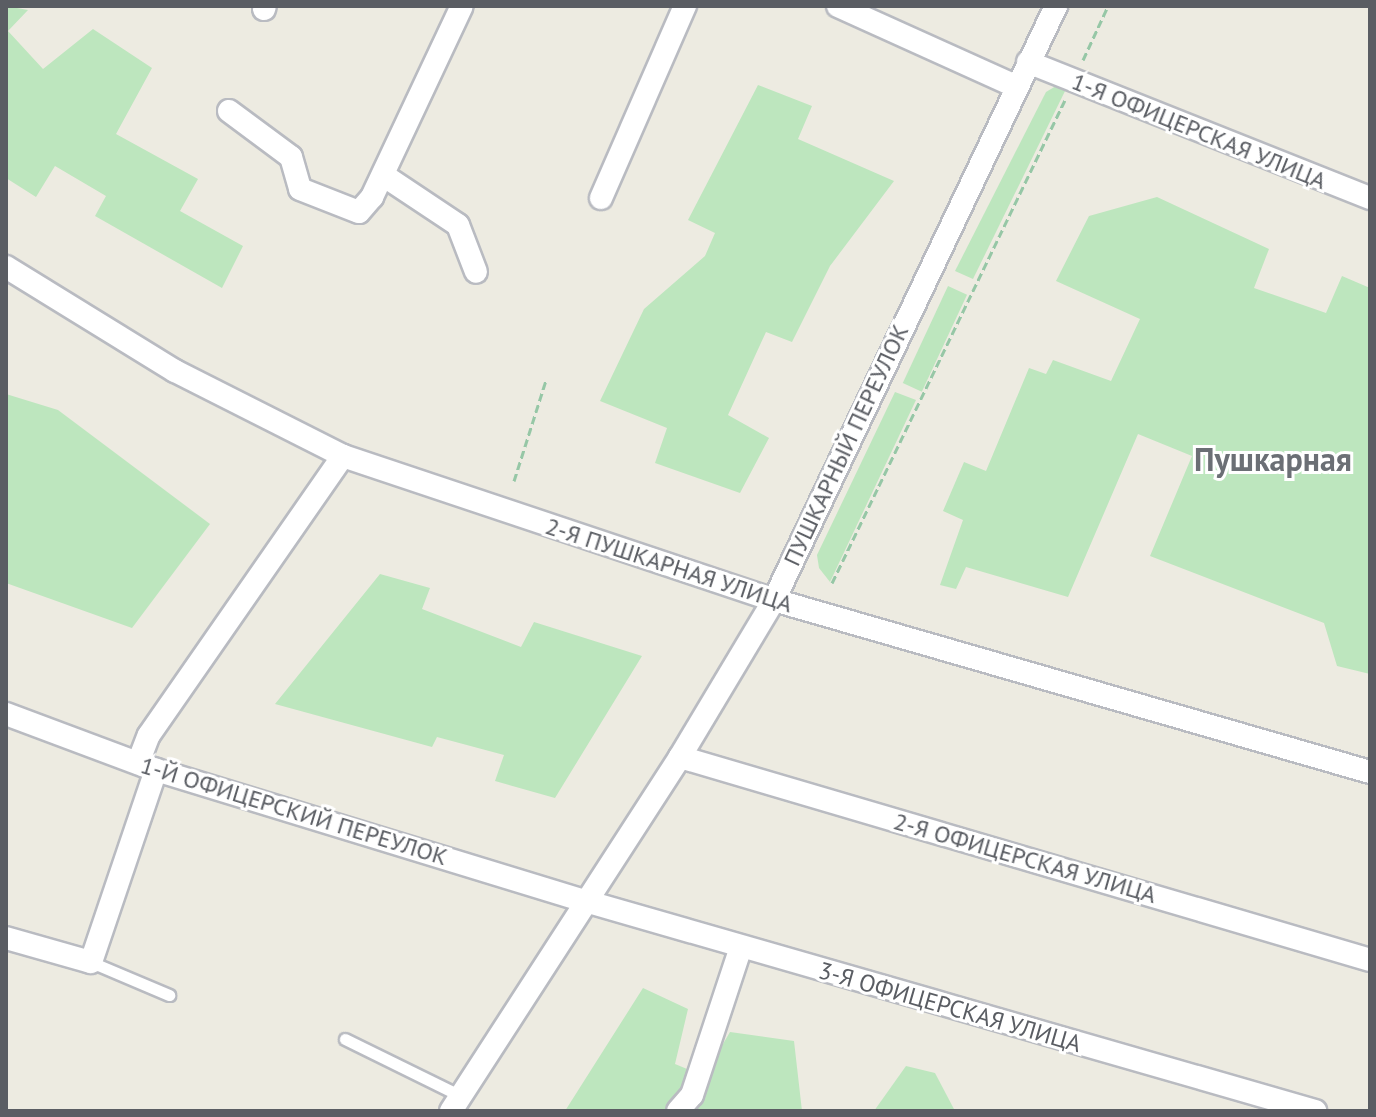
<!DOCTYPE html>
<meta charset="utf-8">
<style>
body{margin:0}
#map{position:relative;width:1376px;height:1117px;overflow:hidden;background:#edebe1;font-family:"PT Sans",sans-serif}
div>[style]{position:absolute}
.green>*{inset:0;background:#bde6be;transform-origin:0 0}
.path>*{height:3px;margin-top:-1.5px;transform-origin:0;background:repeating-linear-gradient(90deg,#96c7a6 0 8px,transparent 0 12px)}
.roads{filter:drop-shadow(2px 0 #b9bbc1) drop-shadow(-2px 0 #b9bbc1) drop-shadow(0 2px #b9bbc1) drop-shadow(0 -2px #b9bbc1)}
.lane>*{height:11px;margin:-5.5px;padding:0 5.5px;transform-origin:5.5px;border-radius:5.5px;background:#fff}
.street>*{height:22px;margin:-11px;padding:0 11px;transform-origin:11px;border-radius:11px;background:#fff}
span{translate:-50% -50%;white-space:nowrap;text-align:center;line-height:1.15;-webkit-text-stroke:6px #fff;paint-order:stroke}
.street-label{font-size:24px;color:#5a5d63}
.district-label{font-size:32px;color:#6b6f75;font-weight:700}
.frame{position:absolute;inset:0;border:8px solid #5a5d63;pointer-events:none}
</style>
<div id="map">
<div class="green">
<div style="clip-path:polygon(6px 6px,28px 10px,8px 31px,43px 69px,93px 29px,152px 68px,116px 134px,198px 179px,180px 211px,243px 246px,222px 288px,95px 216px,106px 196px,55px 166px,36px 197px,6px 178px)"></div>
<div style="clip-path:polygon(758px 85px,812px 106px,798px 139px,894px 181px,830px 266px,792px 342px,766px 332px,728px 415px,769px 438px,740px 493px,655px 463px,667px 428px,600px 401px,644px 309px,705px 256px,715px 233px,688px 220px)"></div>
<div style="clip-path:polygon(1056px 86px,1066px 89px,973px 279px,955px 271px,1046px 92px)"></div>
<div style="clip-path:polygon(1157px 197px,1269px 249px,1254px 288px,1326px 313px,1342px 276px,1370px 288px,1370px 674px,1337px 666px,1324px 623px,1150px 556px,1192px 456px,1138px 434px,1068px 597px,966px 567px,956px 589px,940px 585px,963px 520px,943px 511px,964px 462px,986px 471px,1029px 368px,1046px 374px,1053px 360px,1111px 381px,1140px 319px,1056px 281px,1089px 216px)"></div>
<div style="left:948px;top:286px;width:21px;height:107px;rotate:25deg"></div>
<div style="clip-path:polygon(895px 392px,916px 400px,830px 582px,819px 568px,817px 555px)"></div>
<div style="clip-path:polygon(6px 394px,58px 410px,210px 524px,132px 628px,6px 583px)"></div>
<div style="clip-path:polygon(380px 574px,430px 588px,422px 609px,521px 647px,534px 622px,642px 656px,555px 798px,495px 781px,504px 755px,437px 737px,432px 747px,275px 704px)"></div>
<div style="clip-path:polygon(643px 988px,688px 1009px,675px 1064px,704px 1076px,730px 1032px,794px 1041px,802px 1111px,565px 1111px)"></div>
<div style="clip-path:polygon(906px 1066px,935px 1073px,955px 1111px,874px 1111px)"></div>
</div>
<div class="path">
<div style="left:1083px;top:60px;width:60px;rotate:-65.2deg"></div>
<div style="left:514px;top:481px;width:106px;rotate:-72.4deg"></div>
<div style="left:832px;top:583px;width:536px;rotate:-64.25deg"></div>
</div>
<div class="roads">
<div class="lane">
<div style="left:91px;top:962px;width:85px;rotate:22.9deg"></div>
<div style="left:345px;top:1039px;width:127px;rotate:26.2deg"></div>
</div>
<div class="street">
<div style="left:838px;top:6px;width:194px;rotate:24.3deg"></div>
<div style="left:264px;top:9px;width:3px;rotate:-72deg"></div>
<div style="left:1028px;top:62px;width:368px;rotate:21.7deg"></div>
<div style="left:229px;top:111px;width:77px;rotate:36.6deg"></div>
<div style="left:291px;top:157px;width:33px;rotate:74deg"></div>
<div style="left:300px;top:189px;width:63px;rotate:21.3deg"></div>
<div style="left:359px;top:212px;width:20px;rotate:-49deg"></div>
<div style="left:372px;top:197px;width:211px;rotate:-64.8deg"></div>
<div style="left:383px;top:175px;width:90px;rotate:33.7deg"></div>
<div style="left:458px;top:225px;width:50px;rotate:69deg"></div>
<div style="left:601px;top:198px;width:210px;rotate:-66.4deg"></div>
<div style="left:6px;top:267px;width:198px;rotate:31.6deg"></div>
<div style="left:175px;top:371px;width:188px;rotate:26.8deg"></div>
<div style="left:343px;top:456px;width:454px;rotate:18.5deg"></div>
<div style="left:774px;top:600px;width:620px;rotate:16.1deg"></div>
<div style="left:6px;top:714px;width:160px;rotate:20.5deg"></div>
<div style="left:156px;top:770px;width:449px;rotate:17deg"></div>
<div style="left:585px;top:901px;width:760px;rotate:16.05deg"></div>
<div style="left:680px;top:757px;width:719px;rotate:16.39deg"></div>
<div style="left:138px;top:763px;width:30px;rotate:-69deg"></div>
<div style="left:149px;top:735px;width:340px;rotate:-55.2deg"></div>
<div style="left:6px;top:938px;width:88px;rotate:15.8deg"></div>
<div style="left:91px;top:962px;width:203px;rotate:-71.3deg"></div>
<div style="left:451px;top:1111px;width:422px;rotate:-57.1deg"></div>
<div style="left:680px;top:757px;width:183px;rotate:-59.1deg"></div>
<div style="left:774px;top:600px;width:658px;rotate:-64.6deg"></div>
<div style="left:678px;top:1111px;width:21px;rotate:-49deg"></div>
<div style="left:692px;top:1095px;width:156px;rotate:-71.7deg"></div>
</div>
</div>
<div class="street-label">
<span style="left:1199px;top:131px;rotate:22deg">1-Я ОФИЦЕРСКАЯ УЛИЦА</span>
<span style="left:846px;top:445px;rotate:-65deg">ПУШКАРНЫЙ ПЕРЕУЛОК</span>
<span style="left:669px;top:565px;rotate:18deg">2-Я ПУШКАРНАЯ УЛИЦА</span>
<span style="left:294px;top:811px;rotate:17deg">1-Й ОФИЦЕРСКИЙ ПЕРЕУЛОК</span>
<span style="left:1025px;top:858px;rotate:16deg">2-Я ОФИЦЕРСКАЯ УЛИЦА</span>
<span style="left:950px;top:1007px;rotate:16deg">3-Я ОФИЦЕРСКАЯ УЛИЦА</span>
</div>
<div class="district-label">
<span style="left:1273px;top:459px">Пушкарная</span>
</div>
<div class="frame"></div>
</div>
